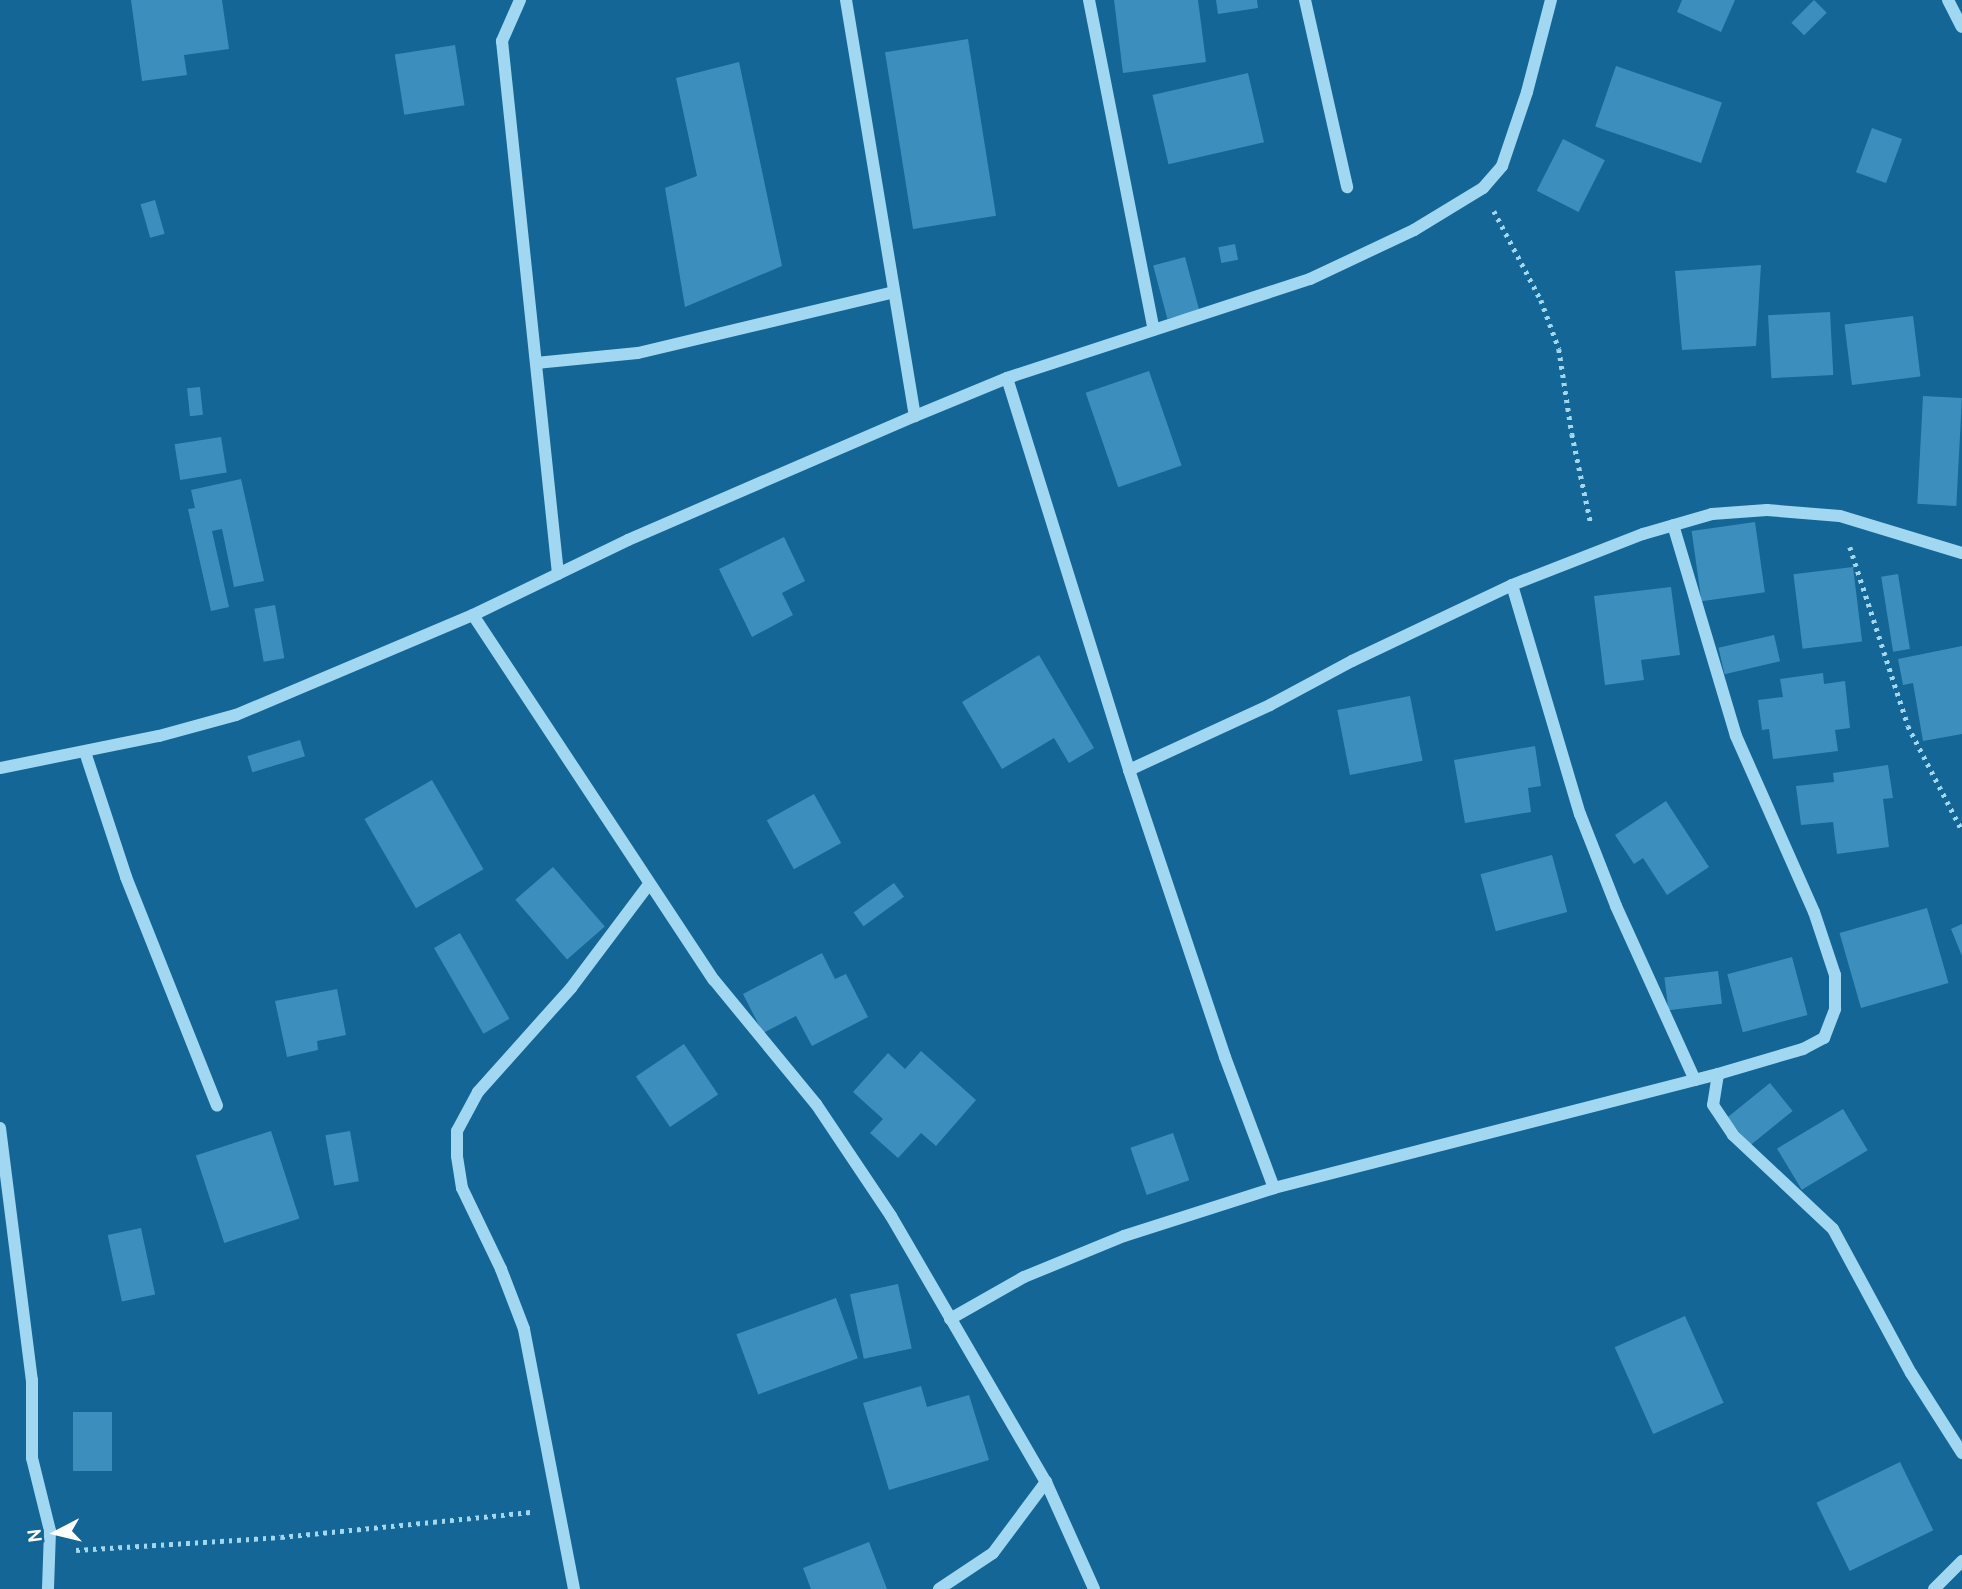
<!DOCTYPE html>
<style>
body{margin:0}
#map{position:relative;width:1962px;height:1589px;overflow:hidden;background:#136695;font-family:Cabin,sans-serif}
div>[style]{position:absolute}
.building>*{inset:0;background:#3c8fbd;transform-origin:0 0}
.path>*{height:4.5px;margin-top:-2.25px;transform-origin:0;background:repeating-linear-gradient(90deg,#a2d7f2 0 3.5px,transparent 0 8.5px)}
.minor>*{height:12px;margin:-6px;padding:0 6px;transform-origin:6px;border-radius:6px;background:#a2d7f2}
span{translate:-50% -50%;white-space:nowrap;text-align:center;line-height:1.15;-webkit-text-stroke:6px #136695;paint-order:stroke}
.north{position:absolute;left:21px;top:1498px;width:70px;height:70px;-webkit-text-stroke:5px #136695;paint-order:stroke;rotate:263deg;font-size:19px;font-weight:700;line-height:28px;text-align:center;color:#fff}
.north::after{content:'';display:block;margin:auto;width:24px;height:32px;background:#fff;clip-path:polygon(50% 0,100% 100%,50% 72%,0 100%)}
</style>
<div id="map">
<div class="building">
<div style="clip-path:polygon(131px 0,222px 0,229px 49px,184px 55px,187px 75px,142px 81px)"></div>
<div style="clip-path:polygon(1114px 0,1198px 0,1206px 62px,1123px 73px)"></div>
<div style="clip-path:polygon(1216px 0,1257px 0,1258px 8px,1218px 14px)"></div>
<div style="clip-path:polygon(1682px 0,1735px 0,1721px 32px,1677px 12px)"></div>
<div style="left:1814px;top:0;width:18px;height:32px;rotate:45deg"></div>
<div style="left:968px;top:39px;width:179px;height:84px;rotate:81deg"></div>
<div style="left:455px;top:45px;width:61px;height:61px;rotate:81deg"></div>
<div style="clip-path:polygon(739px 62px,782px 266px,685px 307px,665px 188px,697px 176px,676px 78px)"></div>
<div style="left:1616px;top:66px;width:112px;height:64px;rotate:19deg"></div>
<div style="left:1248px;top:73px;width:71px;height:98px;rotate:77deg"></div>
<div style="left:1872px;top:128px;width:32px;height:47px;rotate:20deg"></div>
<div style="left:1563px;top:139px;width:47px;height:58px;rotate:27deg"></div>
<div style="left:155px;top:200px;width:35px;height:15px;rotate:74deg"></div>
<div style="left:1235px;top:244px;width:16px;height:17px;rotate:79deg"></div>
<div style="left:1185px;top:257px;width:55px;height:33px;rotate:75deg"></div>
<div style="clip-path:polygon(1761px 265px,1756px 346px,1682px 350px,1675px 271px)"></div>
<div style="left:1830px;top:312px;width:63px;height:62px;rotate:87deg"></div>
<div style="left:1913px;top:316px;width:61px;height:69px;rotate:83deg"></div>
<div style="left:1149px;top:371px;width:100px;height:67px;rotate:71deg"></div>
<div style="left:200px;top:387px;width:28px;height:13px;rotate:84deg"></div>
<div style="left:1923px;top:396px;width:39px;height:108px;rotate:3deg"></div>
<div style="left:221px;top:437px;width:36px;height:47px;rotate:81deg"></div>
<div style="clip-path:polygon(241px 479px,264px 581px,234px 587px,222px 529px,212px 531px,229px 607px,211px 611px,188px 509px,195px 508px,191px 490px)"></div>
<div style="left:1755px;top:522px;width:71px;height:64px;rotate:82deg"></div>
<div style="clip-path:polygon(784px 537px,805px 581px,782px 593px,793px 615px,752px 637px,719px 569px)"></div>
<div style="left:1853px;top:567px;width:75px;height:60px;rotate:83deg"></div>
<div style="left:1898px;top:574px;width:76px;height:17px;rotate:81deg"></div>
<div style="clip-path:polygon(1671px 587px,1680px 655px,1641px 660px,1644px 680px,1605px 685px,1594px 596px)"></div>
<div style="left:275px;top:605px;width:54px;height:21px;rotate:80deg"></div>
<div style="left:1774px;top:635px;width:27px;height:57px;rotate:77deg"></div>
<div style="clip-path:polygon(1962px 646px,1962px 734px,1923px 741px,1913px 683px,1903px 685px,1898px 659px)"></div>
<div style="clip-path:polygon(1039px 655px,1094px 748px,1069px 763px,1054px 738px,1002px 769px,962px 702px)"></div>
<div style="clip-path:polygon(1823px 673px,1824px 684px,1845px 681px,1850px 728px,1835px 730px,1838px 751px,1773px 759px,1769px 729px,1762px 730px,1758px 700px,1783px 697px,1780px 679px)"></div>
<div style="left:1410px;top:696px;width:66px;height:74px;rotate:79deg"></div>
<div style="left:300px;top:740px;width:17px;height:55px;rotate:73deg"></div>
<div style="clip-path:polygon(1535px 746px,1541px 786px,1528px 788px,1531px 812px,1465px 823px,1454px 760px)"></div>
<div style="clip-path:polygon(1888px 765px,1893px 798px,1883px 799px,1889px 847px,1837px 854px,1833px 822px,1801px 825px,1796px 786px,1834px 782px,1833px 773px)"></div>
<div style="left:432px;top:780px;width:103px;height:78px;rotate:60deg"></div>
<div style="left:814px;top:794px;width:56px;height:54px;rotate:61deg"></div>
<div style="clip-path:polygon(1666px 801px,1709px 867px,1667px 895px,1643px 858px,1634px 864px,1615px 835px)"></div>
<div style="left:1552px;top:855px;width:59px;height:74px;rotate:75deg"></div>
<div style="left:553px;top:867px;width:79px;height:50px;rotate:49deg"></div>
<div style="left:894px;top:883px;width:17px;height:50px;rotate:54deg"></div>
<div style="left:1927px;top:908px;width:78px;height:91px;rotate:74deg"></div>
<div style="clip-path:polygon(1962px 924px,1962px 956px,1951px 929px)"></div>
<div style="left:460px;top:933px;width:99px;height:30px;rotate:60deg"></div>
<div style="clip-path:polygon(822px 953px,835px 979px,846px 974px,868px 1017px,812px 1046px,796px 1016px,763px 1033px,743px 994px)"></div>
<div style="left:1792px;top:957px;width:60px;height:67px;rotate:75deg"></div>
<div style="left:1718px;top:971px;width:33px;height:54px;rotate:83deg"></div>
<div style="clip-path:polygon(337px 989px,346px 1035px,317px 1041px,318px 1050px,287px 1057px,275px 1001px)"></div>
<div style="left:684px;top:1044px;width:61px;height:58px;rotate:56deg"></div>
<div style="clip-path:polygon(921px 1051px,976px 1100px,936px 1146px,921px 1133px,898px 1158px,870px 1133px,883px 1119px,853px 1092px,888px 1053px,905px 1069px)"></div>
<div style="left:1770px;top:1083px;width:36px;height:55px;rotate:51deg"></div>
<div style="left:1843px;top:1109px;width:48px;height:77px;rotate:59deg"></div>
<div style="left:271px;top:1131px;width:92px;height:79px;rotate:72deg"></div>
<div style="left:350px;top:1131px;width:51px;height:25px;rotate:80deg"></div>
<div style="left:1173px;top:1133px;width:50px;height:45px;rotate:71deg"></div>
<div style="left:141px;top:1228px;width:68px;height:34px;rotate:78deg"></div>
<div style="left:898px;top:1284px;width:66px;height:49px;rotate:78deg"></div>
<div style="left:836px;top:1298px;width:64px;height:106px;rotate:70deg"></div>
<div style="left:1685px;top:1316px;width:95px;height:77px;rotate:66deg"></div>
<div style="clip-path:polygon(921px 1386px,927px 1407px,969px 1395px,989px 1460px,889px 1490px,863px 1403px)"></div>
<div style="left:73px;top:1412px;width:39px;height:59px"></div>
<div style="left:1900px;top:1462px;width:76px;height:93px;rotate:64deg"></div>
<div style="clip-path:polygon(869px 1542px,887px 1589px,811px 1589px,803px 1568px)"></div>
</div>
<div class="path">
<div style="left:1494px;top:211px;width:101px;rotate:62.2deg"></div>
<div style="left:1541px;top:300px;width:52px;rotate:69.8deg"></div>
<div style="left:1559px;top:349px;width:86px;rotate:81.3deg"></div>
<div style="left:1572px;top:434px;width:92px;rotate:78.1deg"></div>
<div style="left:1850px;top:547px;width:188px;rotate:72deg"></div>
<div style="left:1908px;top:726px;width:117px;rotate:62.6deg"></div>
<div style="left:76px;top:1550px;width:205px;rotate:-3.6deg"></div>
<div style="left:281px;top:1537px;width:251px;rotate:-5.7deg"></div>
</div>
<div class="minor">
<div style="left:520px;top:0;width:45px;rotate:113.7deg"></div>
<div style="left:502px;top:41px;width:536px;rotate:84deg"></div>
<div style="left:846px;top:0;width:422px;rotate:80.6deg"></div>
<div style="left:1089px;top:0;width:336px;rotate:78.9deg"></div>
<div style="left:1305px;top:0;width:192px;rotate:77.3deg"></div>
<div style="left:1948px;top:0;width:30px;rotate:63deg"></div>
<div style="left:536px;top:363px;width:102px;rotate:-5.6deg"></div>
<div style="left:638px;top:353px;width:263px;rotate:-13.4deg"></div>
<div style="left:1007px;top:378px;width:411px;rotate:72.7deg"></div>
<div style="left:1129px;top:770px;width:303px;rotate:71.5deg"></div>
<div style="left:1225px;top:1057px;width:140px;rotate:69.5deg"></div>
<div style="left:1512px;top:585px;width:239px;rotate:73.5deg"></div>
<div style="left:1580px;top:814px;width:99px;rotate:68.6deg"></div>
<div style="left:1616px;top:906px;width:191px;rotate:65.6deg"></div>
<div style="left:473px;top:615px;width:437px;rotate:56.6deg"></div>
<div style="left:714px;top:980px;width:161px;rotate:50.6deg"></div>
<div style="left:816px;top:1104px;width:135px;rotate:56.2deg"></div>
<div style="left:891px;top:1216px;width:308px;rotate:59.8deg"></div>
<div style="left:1046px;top:1482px;width:117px;rotate:65.8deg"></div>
<div style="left:85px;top:752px;width:132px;rotate:71.8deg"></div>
<div style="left:126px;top:877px;width:246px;rotate:68.3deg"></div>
<div style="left:0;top:768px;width:162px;rotate:-11.4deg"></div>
<div style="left:159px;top:736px;width:80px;rotate:-15.3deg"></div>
<div style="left:236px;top:715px;width:257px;rotate:-22.9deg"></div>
<div style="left:473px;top:615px;width:172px;rotate:-25.8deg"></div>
<div style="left:628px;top:540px;width:313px;rotate:-23.4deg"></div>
<div style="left:915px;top:416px;width:100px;rotate:-22.4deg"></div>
<div style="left:1007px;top:378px;width:319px;rotate:-18.1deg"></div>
<div style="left:1310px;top:279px;width:115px;rotate:-25.2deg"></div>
<div style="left:1414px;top:230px;width:81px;rotate:-31.3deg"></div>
<div style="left:1483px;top:188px;width:29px;rotate:-49deg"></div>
<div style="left:1502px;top:166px;width:78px;rotate:-71.3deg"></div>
<div style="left:1527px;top:92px;width:95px;rotate:-75.4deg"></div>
<div style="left:1129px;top:770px;width:155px;rotate:-24.7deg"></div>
<div style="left:1270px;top:705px;width:93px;rotate:-28.2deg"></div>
<div style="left:1352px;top:661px;width:177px;rotate:-25.4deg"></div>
<div style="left:1512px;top:585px;width:141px;rotate:-21.3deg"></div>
<div style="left:1643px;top:534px;width:72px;rotate:-16.2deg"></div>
<div style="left:1712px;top:514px;width:55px;rotate:-4.2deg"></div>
<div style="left:1767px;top:510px;width:73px;rotate:4.7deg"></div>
<div style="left:1840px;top:516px;width:127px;rotate:16.9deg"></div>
<div style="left:1718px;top:1074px;width:31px;rotate:99deg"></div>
<div style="left:1713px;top:1105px;width:36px;rotate:56deg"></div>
<div style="left:1733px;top:1135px;width:137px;rotate:43.2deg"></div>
<div style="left:1833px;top:1229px;width:164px;rotate:61.6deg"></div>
<div style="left:1911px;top:1373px;width:95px;rotate:57.5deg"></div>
<div style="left:0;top:1128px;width:254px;rotate:82.8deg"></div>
<div style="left:32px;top:1380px;width:78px;rotate:90deg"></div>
<div style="left:32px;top:1458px;width:75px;rotate:76.1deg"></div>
<div style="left:50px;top:1531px;width:58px;rotate:92deg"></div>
<div style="left:950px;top:1319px;width:85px;rotate:-29.6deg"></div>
<div style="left:1024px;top:1277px;width:108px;rotate:-22.3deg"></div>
<div style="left:1124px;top:1236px;width:157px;rotate:-17.7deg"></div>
<div style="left:1274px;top:1188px;width:458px;rotate:-14.4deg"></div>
<div style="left:1718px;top:1074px;width:89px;rotate:-16.4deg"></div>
<div style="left:1803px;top:1049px;width:24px;rotate:-28deg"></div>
<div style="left:1824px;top:1038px;width:31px;rotate:-69deg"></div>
<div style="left:1835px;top:1009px;width:34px;rotate:-90deg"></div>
<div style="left:1835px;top:975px;width:66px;rotate:-108.4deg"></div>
<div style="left:1814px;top:912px;width:193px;rotate:-113.9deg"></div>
<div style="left:1736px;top:736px;width:220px;rotate:-106.6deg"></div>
<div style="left:574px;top:1589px;width:265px;rotate:-100.9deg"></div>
<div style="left:524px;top:1329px;width:64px;rotate:-111deg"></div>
<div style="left:501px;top:1269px;width:90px;rotate:-115.7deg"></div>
<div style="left:462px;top:1188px;width:32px;rotate:-99deg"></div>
<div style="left:457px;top:1156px;width:25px;rotate:-90deg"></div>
<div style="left:457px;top:1131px;width:44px;rotate:-61.7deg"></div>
<div style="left:478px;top:1092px;width:140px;rotate:-48.2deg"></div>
<div style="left:571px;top:988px;width:130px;rotate:-53.1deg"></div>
<div style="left:939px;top:1589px;width:65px;rotate:-33.7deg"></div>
<div style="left:993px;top:1553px;width:89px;rotate:-53.3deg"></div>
<div style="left:1934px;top:1589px;width:40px;rotate:-45deg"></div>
</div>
<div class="north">N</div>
</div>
